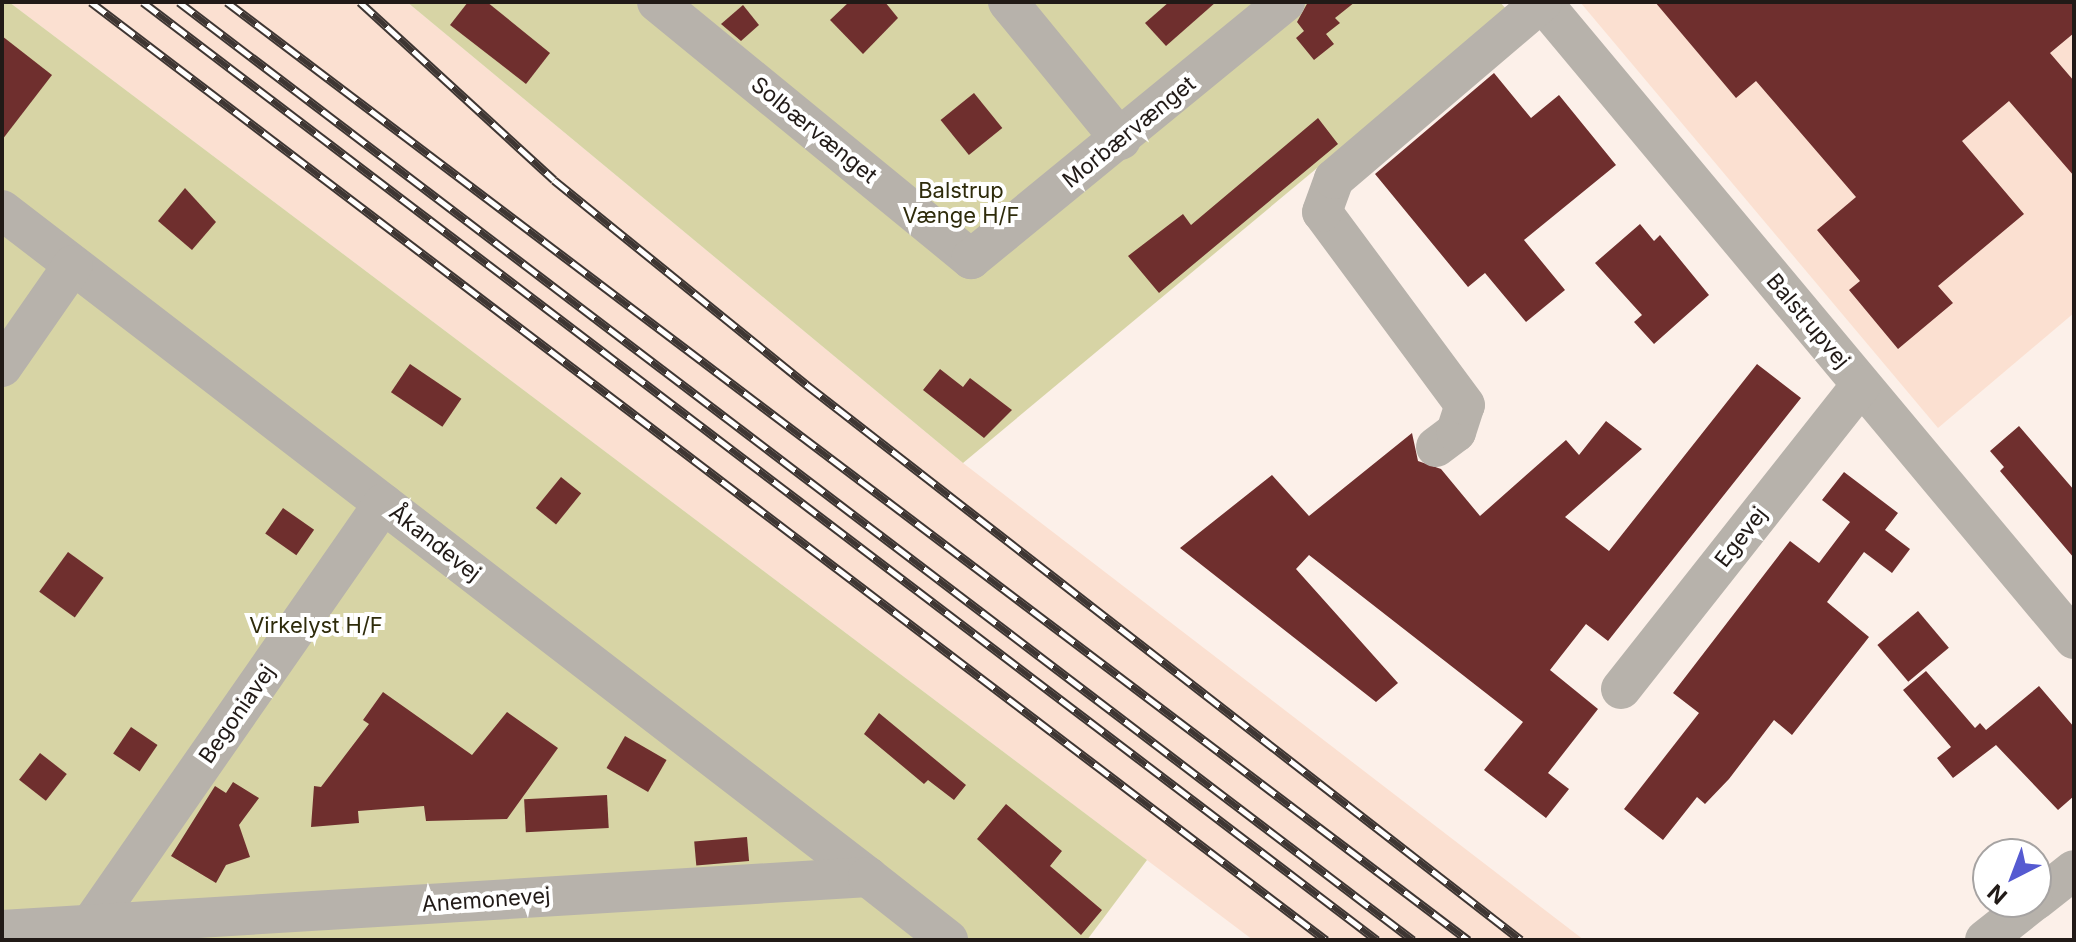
<!DOCTYPE html>
<meta charset="utf-8">
<style>
body{margin:0}
#map{position:relative;width:2076px;height:942px;overflow:hidden;background:#fcf0e9;font-family:Inter,sans-serif}
div>[style]{position:absolute}
.built>*{inset:0;background:#fbe0d1}
.green>*{inset:0;background:#d7d4a5}
.building>*{inset:0;background:#6f2f2e;transform-origin:0 0}
.minor>*{height:40px;margin:-20px;padding:0 20px;transform-origin:20px;border-radius:20px;background:#b7b2ab}
.rail>*{height:9px;margin-top:-4.5px;transform-origin:0;background:repeating-linear-gradient(90deg,#fff 0 18px,#3e3633 0 36px);box-sizing:border-box;border-block:2px solid #3e3633}
span{translate:-50% -50%;white-space:nowrap;text-align:center;line-height:1.15;-webkit-text-stroke:8px #fff;paint-order:stroke}
.street-label{font-size:22px;color:#211a17}
.park-label{font-size:22px;color:#2e2b0b}
.frame{position:absolute;inset:0;border:4px solid #211a17;pointer-events:none}
.north{position:absolute;left:1972px;top:838px;width:80px;height:80px;box-sizing:border-box;background:#fff;border:2px solid #a6a3a2;border-radius:50%;rotate:222deg;font-size:22px;font-weight:700;line-height:32px;text-align:center;color:#211a17}
.north::after{content:'';display:block;margin:auto;width:28px;height:36px;background:#555ad1;clip-path:polygon(50% 0,100% 100%,50% 72%,0 100%)}
</style>
<div id="map">
<div class="built">
<div style="clip-path:polygon(9px 2px,407px 2px,963px 463px,1584px 940px,1253px 940px)"></div>
<div style="clip-path:polygon(1580px 2px,2074px 2px,2074px 313px,1938px 428px)"></div>
</div>
<div class="green">
<div style="clip-path:polygon(2px 2px,9px 2px,1147px 860px,1087px 940px,2px 940px)"></div>
<div style="clip-path:polygon(407px 2px,1500px 2px,1507px 10px,963px 463px)"></div>
</div>
<div class="building">
<div style="clip-path:polygon(468px 2px,487px 2px,550px 53px,526px 84px,450px 25px)"></div>
<div style="clip-path:polygon(849px 2px,885px 2px,898px 18px,863px 54px,830px 20px)"></div>
<div style="clip-path:polygon(1169px 2px,1216px 2px,1166px 46px,1145px 23px)"></div>
<div style="clip-path:polygon(1308px 2px,1355px 2px,1335px 18px,1340px 23px,1326px 34px,1334px 44px,1314px 60px,1296px 38px,1304px 31px,1297px 22px)"></div>
<div style="clip-path:polygon(1655px 2px,2074px 2px,2074px 33px,2050px 53px,2074px 81px,2074px 176px,2009px 101px,1962px 141px,2024px 214px,1938px 286px,1953px 303px,1898px 349px,1849px 290px,1860px 281px,1817px 230px,1856px 197px,1756px 81px,1736px 98px)"></div>
<div style="clip-path:polygon(743px 5px,759px 25px,741px 41px,721px 24px)"></div>
<div style="clip-path:polygon(2px 36px,52px 75px,2px 140px)"></div>
<div style="clip-path:polygon(1494px 73px,1531px 118px,1559px 95px,1616px 165px,1524px 240px,1565px 290px,1526px 322px,1485px 273px,1468px 287px,1375px 174px)"></div>
<div style="left:974px;top:93px;width:45px;height:43px;rotate:51deg"></div>
<div style="clip-path:polygon(1318px 118px,1338px 144px,1159px 293px,1128px 256px,1183px 214px,1191px 225px)"></div>
<div style="clip-path:polygon(185px 188px,216px 222px,192px 250px,158px 221px)"></div>
<div style="clip-path:polygon(1640px 224px,1654px 241px,1660px 235px,1709px 295px,1654px 344px,1634px 322px,1642px 315px,1595px 263px)"></div>
<div style="left:410px;top:364px;width:62px;height:34px;rotate:34deg"></div>
<div style="clip-path:polygon(1757px 364px,1801px 398px,1608px 641px,1586px 624px,1550px 670px,1598px 709px,1548px 773px,1569px 789px,1546px 818px,1484px 770px,1523px 722px,1309px 555px,1296px 569px,1398px 683px,1376px 702px,1180px 548px,1272px 475px,1309px 516px,1412px 433px,1418px 461px,1441px 469px,1480px 516px,1566px 440px,1579px 455px,1606px 421px,1642px 449px,1565px 517px,1609px 551px)"></div>
<div style="clip-path:polygon(940px 369px,963px 387px,970px 378px,1012px 410px,984px 438px,923px 390px)"></div>
<div style="clip-path:polygon(2019px 426px,2074px 490px,2074px 558px,2000px 471px,2004px 467px,1990px 451px)"></div>
<div style="clip-path:polygon(1844px 472px,1898px 513px,1885px 530px,1910px 549px,1892px 573px,1864px 552px,1827px 602px,1869px 637px,1792px 735px,1774px 720px,1729px 779px,1705px 804px,1697px 797px,1663px 840px,1624px 809px,1699px 713px,1673px 693px,1790px 541px,1819px 563px,1850px 522px,1822px 500px)"></div>
<div style="left:561px;top:477px;width:26px;height:40px;rotate:39deg"></div>
<div style="left:283px;top:508px;width:38px;height:31px;rotate:35deg"></div>
<div style="left:68px;top:552px;width:44px;height:49px;rotate:36deg"></div>
<div style="left:1918px;top:611px;width:48px;height:53px;rotate:50deg"></div>
<div style="clip-path:polygon(1926px 671px,1975px 728px,1980px 723px,1986px 730px,2039px 686px,2074px 727px,2074px 796px,2058px 810px,1996px 745px,1953px 778px,1937px 758px,1951px 747px,1903px 690px)"></div>
<div style="clip-path:polygon(383px 692px,472px 755px,507px 712px,558px 748px,507px 819px,426px 821px,424px 806px,358px 811px,359px 823px,311px 827px,314px 786px,321px 787px,369px 724px,363px 720px)"></div>
<div style="clip-path:polygon(879px 713px,966px 785px,954px 800px,928px 780px,924px 784px,864px 734px)"></div>
<div style="left:131px;top:727px;width:32px;height:32px;rotate:34deg"></div>
<div style="left:625px;top:736px;width:48px;height:37px;rotate:30deg"></div>
<div style="left:40px;top:753px;width:34px;height:34px;rotate:38deg"></div>
<div style="clip-path:polygon(233px 782px,259px 798px,239px 825px,250px 857px,226px 865px,216px 883px,171px 856px,215px 786px,226px 793px)"></div>
<div style="left:607px;top:795px;width:33px;height:83px;rotate:87deg"></div>
<div style="clip-path:polygon(1006px 804px,1062px 851px,1050px 866px,1102px 910px,1081px 935px,977px 839px)"></div>
<div style="left:747px;top:837px;width:24px;height:53px;rotate:85deg"></div>
</div>
<div class="minor">
<div style="left:657px;top:2px;width:406px;rotate:39.3deg"></div>
<div style="left:971px;top:259px;width:406px;rotate:-39.3deg"></div>
<div style="left:1008px;top:2px;width:178px;rotate:50.7deg"></div>
<div style="left:1542px;top:2px;width:830px;rotate:50.13deg"></div>
<div style="left:2px;top:210px;width:1093px;rotate:37.6deg"></div>
<div style="left:2px;top:367px;width:124px;rotate:-55.2deg"></div>
<div style="left:1436px;top:447px;width:25px;rotate:-37deg"></div>
<div style="left:1456px;top:432px;width:28px;rotate:-72deg"></div>
<div style="left:1465px;top:405px;width:240px;rotate:-126.5deg"></div>
<div style="left:1322px;top:212px;width:35px;rotate:-70deg"></div>
<div style="left:1334px;top:179px;width:273px;rotate:-40.4deg"></div>
<div style="left:1621px;top:689px;width:387px;rotate:-51.7deg"></div>
<div style="left:2036px;top:900px;width:48px;rotate:-38.3deg"></div>
<div style="left:91px;top:924px;width:512px;rotate:-55.19deg"></div>
<div style="left:2px;top:930px;width:868px;rotate:-3.5deg"></div>
<div style="left:868px;top:877px;width:102px;rotate:38.2deg"></div>
<div style="left:1985px;top:940px;width:61px;rotate:-38.4deg"></div>
</div>
<div class="rail">
<div style="left:91px;top:2px;width:1551px;rotate:37.22deg"></div>
<div style="left:143px;top:2px;width:1550px;rotate:37.24deg"></div>
<div style="left:179px;top:2px;width:1550px;rotate:37.24deg"></div>
<div style="left:227px;top:2px;width:1556px;rotate:37.08deg"></div>
<div style="left:360px;top:2px;width:263px;rotate:42.5deg"></div>
<div style="left:554px;top:180px;width:326px;rotate:39deg"></div>
<div style="left:807px;top:385px;width:904px;rotate:37.86deg"></div>
</div>
<div class="street-label">
<span style="left:814px;top:130px;rotate:39deg">Solbærvænget</span>
<span style="left:1129px;top:132px;rotate:-39deg">Morbærvænget</span>
<span style="left:1808px;top:321px;rotate:50deg">Balstrupvej</span>
<span style="left:1741px;top:537px;rotate:-52deg">Egevej</span>
<span style="left:435px;top:543px;rotate:38deg">Åkandevej</span>
<span style="left:237px;top:714px;rotate:-55deg">Begoniavej</span>
<span style="left:486px;top:900px;rotate:-4deg">Anemonevej</span>
</div>
<div class="park-label">
<span style="left:961px;top:203px">Balstrup<br>Vænge H/F</span>
<span style="left:316px;top:626px">Virkelyst H/F</span>
</div>
<div class="frame"></div>
<div class="north">N</div>
</div>
